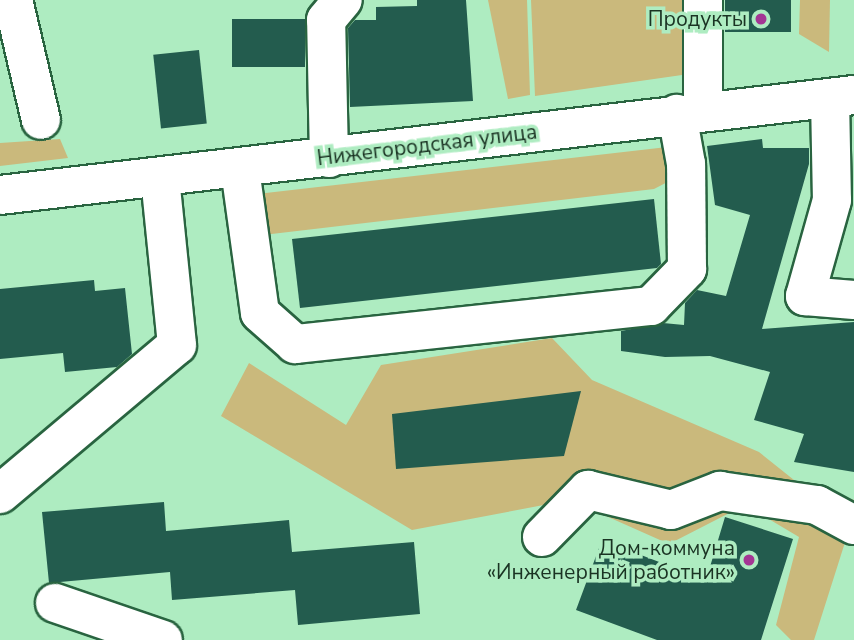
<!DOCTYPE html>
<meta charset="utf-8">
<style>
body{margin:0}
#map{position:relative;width:854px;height:640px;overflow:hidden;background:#aeecc1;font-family:"Nunito Sans",sans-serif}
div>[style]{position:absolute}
.green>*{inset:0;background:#cab97c}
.building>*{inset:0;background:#235c4e;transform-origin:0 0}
.roads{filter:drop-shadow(2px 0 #296440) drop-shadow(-2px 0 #296440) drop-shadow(0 2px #296440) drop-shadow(0 -2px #296440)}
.minor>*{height:38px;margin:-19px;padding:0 19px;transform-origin:19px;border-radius:19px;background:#fff}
.dots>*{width:19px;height:19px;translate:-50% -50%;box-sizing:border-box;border:4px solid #aeecc1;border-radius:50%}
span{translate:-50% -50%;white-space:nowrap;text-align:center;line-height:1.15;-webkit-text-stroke:7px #aeecc1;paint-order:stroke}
.poi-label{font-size:21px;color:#1a3323}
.right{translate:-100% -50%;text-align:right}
.street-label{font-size:21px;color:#1a3323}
</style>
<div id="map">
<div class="green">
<div style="clip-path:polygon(488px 0,527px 0,530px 95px,508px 99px)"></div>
<div style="clip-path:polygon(531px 0,682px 0,682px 75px,535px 96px)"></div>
<div style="clip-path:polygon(800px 0,830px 0,829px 52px,799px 34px)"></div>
<div style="clip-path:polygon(60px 139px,68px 158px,0 166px,0 143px)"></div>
<div style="clip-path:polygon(676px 146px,681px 175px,654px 189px,263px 235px,257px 194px)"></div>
<div style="clip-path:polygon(552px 338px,592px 380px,759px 452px,799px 484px,854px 500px,854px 514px,814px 640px,791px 640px,776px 625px,799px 537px,745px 505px,669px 544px,570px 500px,412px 530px,221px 416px,249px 363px,346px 425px,381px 365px)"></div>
</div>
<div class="building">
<div style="clip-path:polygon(417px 0,466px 0,473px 101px,350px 107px,348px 28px,355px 20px,376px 20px,376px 7px,417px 6px)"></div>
<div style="left:725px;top:0;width:66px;height:32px"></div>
<div style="left:305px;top:19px;width:48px;height:73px;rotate:90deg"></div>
<div style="left:199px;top:50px;width:74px;height:46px;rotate:84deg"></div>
<div style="clip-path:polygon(762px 139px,763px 148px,809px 148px,809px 164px,762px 329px,854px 322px,854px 472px,794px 462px,804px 434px,754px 420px,770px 372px,710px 356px,665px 357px,621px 351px,621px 331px,663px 323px,684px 325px,685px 303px,697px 290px,726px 296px,750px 215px,715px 205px,707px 146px)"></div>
<div style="clip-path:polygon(654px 199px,661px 264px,657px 268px,300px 308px,292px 239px)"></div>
<div style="clip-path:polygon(94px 280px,95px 291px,125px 288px,132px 354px,117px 367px,65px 372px,63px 353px,0 359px,0 289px)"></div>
<div style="clip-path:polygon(581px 391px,564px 456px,396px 469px,392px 414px)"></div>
<div style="clip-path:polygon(164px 502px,166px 531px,289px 520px,292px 552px,414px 542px,420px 614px,298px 625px,295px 590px,172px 600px,170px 572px,49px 583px,42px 512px)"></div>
<div style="clip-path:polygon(725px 517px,793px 539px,761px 640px,657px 640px,576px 610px,602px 540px,706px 580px)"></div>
</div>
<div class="roads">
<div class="minor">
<div style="left:13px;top:0;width:123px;rotate:76.9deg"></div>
<div style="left:830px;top:98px;width:102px;rotate:88.9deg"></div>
<div style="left:832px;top:200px;width:100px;rotate:105.7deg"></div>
<div style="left:805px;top:296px;width:49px;rotate:4.7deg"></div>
<div style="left:703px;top:112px;width:112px;rotate:-90deg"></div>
<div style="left:329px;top:158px;width:138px;rotate:-91.2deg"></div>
<div style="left:326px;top:20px;width:26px;rotate:-50deg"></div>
<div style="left:240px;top:169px;width:145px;rotate:82.1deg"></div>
<div style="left:260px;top:313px;width:47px;rotate:41.5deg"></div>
<div style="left:295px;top:344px;width:358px;rotate:-6.1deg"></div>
<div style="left:651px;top:306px;width:52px;rotate:-45.8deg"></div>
<div style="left:687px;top:269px;width:105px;rotate:-90.5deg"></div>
<div style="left:686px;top:164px;width:51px;rotate:-100.2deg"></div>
<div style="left:0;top:195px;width:860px;rotate:-6.68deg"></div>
<div style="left:0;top:494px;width:231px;rotate:-40.1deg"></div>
<div style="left:177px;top:345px;width:168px;rotate:-95.8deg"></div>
<div style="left:542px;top:537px;width:66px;rotate:-45.6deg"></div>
<div style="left:588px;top:490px;width:85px;rotate:13.5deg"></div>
<div style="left:671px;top:510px;width:53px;rotate:-21.2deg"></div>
<div style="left:720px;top:491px;width:98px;rotate:8.2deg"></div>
<div style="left:817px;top:505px;width:42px;rotate:28.4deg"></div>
<div style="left:55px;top:603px;width:114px;rotate:18.9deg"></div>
</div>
</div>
<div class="dots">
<div style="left:761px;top:19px;background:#a43694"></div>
<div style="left:749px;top:560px;background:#a43694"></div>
</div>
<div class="poi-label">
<span class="right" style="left:747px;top:19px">Продукты</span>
<span class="right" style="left:735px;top:560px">Дом-коммуна<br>«Инженерный работник»</span>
</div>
<div class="street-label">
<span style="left:427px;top:145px;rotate:-7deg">Нижегородская улица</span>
</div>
</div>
